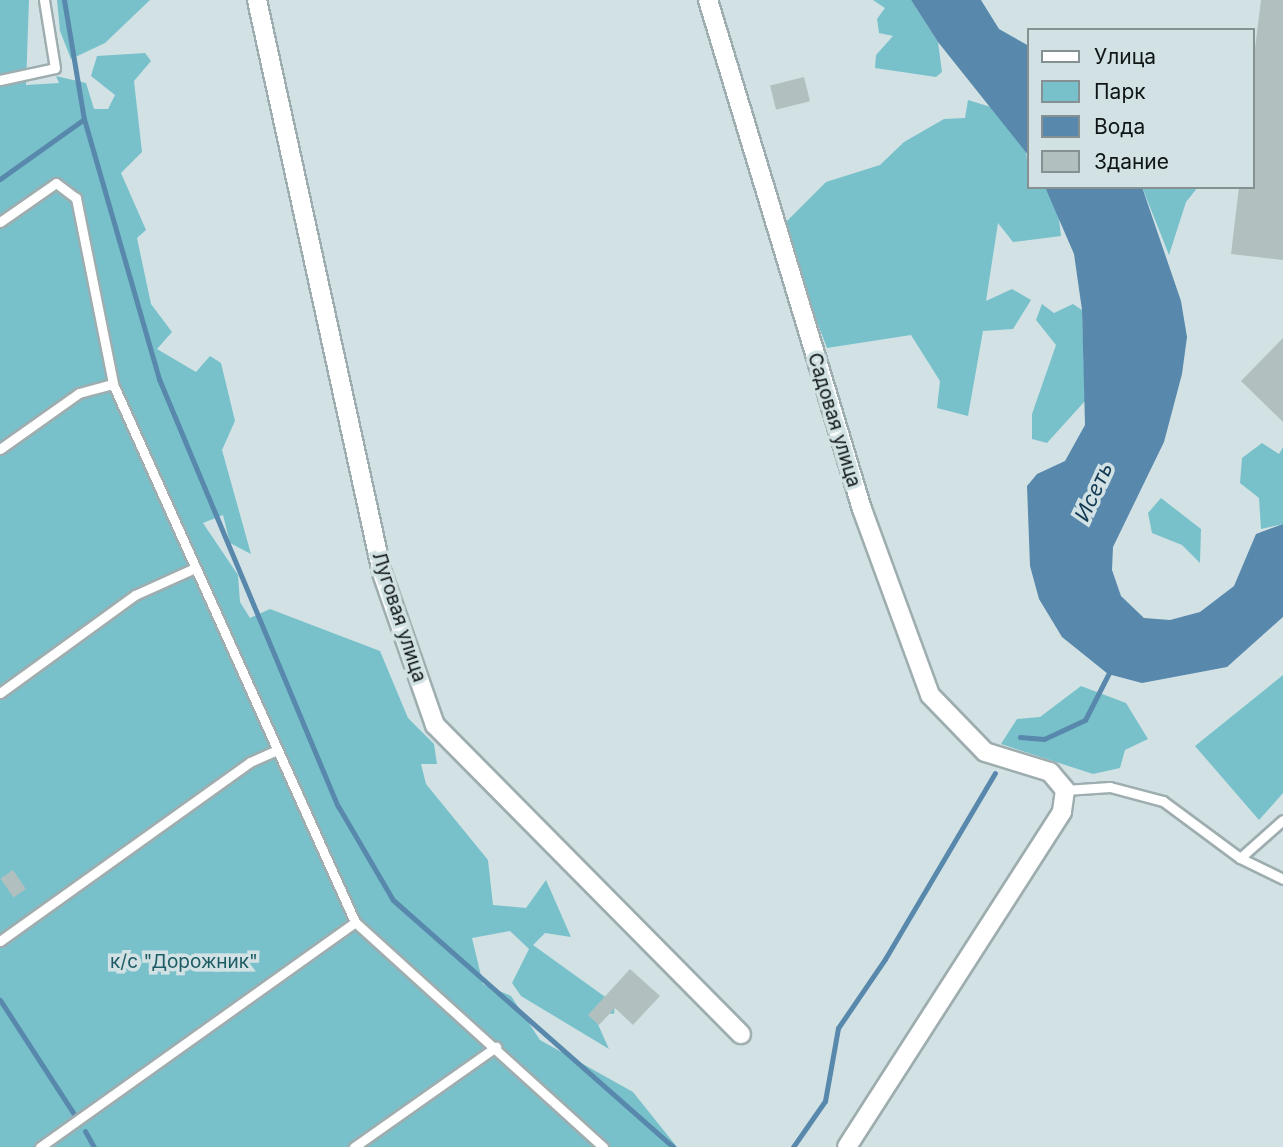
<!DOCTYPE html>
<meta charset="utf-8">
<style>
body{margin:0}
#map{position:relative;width:1283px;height:1147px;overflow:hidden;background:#d2e2e4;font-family:Inter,sans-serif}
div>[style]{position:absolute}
.green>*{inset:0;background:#78c1cb}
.water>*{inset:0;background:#5888ac}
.stream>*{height:5px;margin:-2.5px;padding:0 2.5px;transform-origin:2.5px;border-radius:2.5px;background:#5888ac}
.building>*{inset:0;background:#b1c0be;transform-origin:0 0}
.roads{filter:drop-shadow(2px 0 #9eadaf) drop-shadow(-2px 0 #9eadaf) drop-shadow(0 2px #9eadaf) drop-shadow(0 -2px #9eadaf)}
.lane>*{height:9px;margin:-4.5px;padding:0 4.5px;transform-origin:4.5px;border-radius:4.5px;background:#fff}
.street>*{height:18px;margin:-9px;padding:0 9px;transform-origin:9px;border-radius:9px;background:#fff}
span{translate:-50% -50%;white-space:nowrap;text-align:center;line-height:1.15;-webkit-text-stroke:7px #d2e2e4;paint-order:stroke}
.street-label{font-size:19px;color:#101616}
.park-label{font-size:19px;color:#1d5c64}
.water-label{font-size:21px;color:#143b55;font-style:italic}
.legend{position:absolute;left:1027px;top:28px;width:228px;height:161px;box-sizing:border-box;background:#d2e2e4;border:2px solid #849092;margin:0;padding:9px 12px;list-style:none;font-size:21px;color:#101616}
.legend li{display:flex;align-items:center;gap:14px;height:35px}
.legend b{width:35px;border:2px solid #849092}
</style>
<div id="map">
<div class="green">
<div style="clip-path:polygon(0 0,29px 0,26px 85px,59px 83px,56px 76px,86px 83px,94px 109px,108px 109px,115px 95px,91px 76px,97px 56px,145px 53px,151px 61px,134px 81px,142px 152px,121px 173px,146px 230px,137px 238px,151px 304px,172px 332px,157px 349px,196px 372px,210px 356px,221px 363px,235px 421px,222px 450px,251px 554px,230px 543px,223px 515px,203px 523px,238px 575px,240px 602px,250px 618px,270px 609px,380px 651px,408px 718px,434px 744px,437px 764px,421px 764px,426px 784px,488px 860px,493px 905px,526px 908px,546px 880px,571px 937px,545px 933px,533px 945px,615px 1004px,614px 1014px,592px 1011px,609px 1049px,521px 996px,512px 983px,529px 949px,510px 931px,472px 938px,483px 984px,511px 996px,540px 1040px,633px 1092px,677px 1147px,0 1147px)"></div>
<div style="clip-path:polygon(57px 0,150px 0,105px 43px,71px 59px,60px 31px)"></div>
<div style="clip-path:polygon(873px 0,911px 0,938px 42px,942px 72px,936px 77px,875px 68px,876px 55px,893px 36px,879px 33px,877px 19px,885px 8px)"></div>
<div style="clip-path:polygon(968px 100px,994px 108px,1026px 149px,1029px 187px,1045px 187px,1058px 211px,1061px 236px,1013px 242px,998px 223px,986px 301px,1012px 289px,1031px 300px,1013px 329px,983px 331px,968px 416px,937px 408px,940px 381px,911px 335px,827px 348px,781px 227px,826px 182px,880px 165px,904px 142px,944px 119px,965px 118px)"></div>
<div style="clip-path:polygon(1142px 187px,1198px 187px,1186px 202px,1169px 255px)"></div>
<div style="clip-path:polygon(1042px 304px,1054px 313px,1073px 304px,1082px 310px,1085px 401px,1047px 443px,1032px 439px,1032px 414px,1056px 345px,1036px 320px)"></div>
<div style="clip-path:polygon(1262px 443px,1279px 454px,1283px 447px,1283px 524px,1261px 529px,1259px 498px,1240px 483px,1242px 458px)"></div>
<div style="clip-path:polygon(1161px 498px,1201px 529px,1200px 563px,1182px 545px,1152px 533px,1148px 513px)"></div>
<div style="clip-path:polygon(1283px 675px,1283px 793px,1259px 820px,1195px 746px)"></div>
<div style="clip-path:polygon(1081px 686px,1126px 703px,1148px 739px,1125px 750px,1120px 768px,1093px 774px,1001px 744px,1017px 719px,1040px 717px)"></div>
</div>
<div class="water">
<div style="clip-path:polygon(911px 0,981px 0,999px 29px,1029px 46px,1029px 156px,938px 42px)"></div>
<div style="clip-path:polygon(1045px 187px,1142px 187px,1181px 301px,1187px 337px,1182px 374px,1164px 442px,1113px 547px,1112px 570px,1121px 596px,1144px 618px,1170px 620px,1200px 612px,1234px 586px,1256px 534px,1283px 524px,1283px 617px,1227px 667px,1142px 683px,1108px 674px,1062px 637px,1039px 599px,1030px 566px,1027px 486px,1037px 474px,1065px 461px,1085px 425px,1082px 310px,1074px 254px)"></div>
</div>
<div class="stream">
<div style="left:64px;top:0;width:121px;rotate:80.5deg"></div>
<div style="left:84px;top:119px;width:271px;rotate:73.9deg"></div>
<div style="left:159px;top:379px;width:463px;rotate:67.3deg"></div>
<div style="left:338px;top:806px;width:109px;rotate:59.7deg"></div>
<div style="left:393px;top:900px;width:373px;rotate:41.4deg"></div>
<div style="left:0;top:179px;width:103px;rotate:-35.5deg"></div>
<div style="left:1020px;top:737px;width:24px;rotate:5deg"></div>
<div style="left:1044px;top:739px;width:45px;rotate:-24.9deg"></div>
<div style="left:1085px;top:720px;width:57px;rotate:-63deg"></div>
<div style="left:0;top:1000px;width:136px;rotate:57deg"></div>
<div style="left:85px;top:1131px;width:18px;rotate:61deg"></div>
<div style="left:793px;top:1147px;width:56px;rotate:-55.2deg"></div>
<div style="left:825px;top:1101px;width:74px;rotate:-79.9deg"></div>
<div style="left:838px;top:1028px;width:83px;rotate:-55.7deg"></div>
<div style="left:885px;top:959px;width:216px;rotate:-59.4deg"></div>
</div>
<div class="building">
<div style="clip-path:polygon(1261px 0,1283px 0,1283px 260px,1231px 254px,1239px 187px,1253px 187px,1253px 64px)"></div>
<div style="left:804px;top:77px;width:25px;height:35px;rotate:76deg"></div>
<div style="clip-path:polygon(1283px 338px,1283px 422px,1241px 381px)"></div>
<div style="left:13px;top:870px;width:23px;height:15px;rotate:56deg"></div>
<div style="clip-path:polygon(630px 969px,660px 996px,633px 1025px,615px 1008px,599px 1025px,588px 1015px)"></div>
</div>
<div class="roads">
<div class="lane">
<div style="left:0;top:80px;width:56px;rotate:-12.3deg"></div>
<div style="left:55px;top:68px;width:69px;rotate:-99.2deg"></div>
<div style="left:0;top:222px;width:68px;rotate:-34.9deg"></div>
<div style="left:56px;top:183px;width:25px;rotate:37deg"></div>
<div style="left:76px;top:198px;width:190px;rotate:78.7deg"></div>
<div style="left:113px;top:384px;width:590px;rotate:65.78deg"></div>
<div style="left:355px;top:922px;width:335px;rotate:42.2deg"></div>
<div style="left:0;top:449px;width:97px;rotate:-35.3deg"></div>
<div style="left:79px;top:393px;width:35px;rotate:-15deg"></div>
<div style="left:0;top:693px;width:167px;rotate:-36deg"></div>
<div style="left:135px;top:595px;width:66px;rotate:-24.2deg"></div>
<div style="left:1065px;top:790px;width:45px;rotate:-3.8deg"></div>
<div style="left:1110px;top:787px;width:55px;rotate:14.8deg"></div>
<div style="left:1163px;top:801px;width:96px;rotate:36.5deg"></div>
<div style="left:1240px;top:858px;width:48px;rotate:26deg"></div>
<div style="left:1240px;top:858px;width:57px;rotate:-41.5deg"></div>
<div style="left:0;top:941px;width:307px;rotate:-35.6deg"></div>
<div style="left:250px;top:762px;width:30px;rotate:-24deg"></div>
<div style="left:40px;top:1147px;width:387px;rotate:-35.5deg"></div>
<div style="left:354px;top:1147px;width:174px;rotate:-35.2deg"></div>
</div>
<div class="street">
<div style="left:257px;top:0;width:586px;rotate:77.69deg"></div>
<div style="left:382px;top:573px;width:161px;rotate:70.8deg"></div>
<div style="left:435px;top:725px;width:435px;rotate:45.3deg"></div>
<div style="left:708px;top:0;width:532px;rotate:73.17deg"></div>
<div style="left:862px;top:509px;width:198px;rotate:69.9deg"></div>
<div style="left:930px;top:695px;width:79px;rotate:46deg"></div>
<div style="left:985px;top:752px;width:68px;rotate:17.1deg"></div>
<div style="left:1050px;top:772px;width:23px;rotate:50deg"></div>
<div style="left:1065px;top:790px;width:22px;rotate:98deg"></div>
<div style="left:1062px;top:812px;width:398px;rotate:122.7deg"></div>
</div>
</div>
<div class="street-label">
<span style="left:834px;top:420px;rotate:73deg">Садовая улица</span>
<span style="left:399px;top:617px;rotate:72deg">Луговая улица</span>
</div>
<div class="park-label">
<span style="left:184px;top:962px">к/с "Дорожник"</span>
</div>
<div class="water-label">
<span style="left:1094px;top:492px;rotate:-65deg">Исеть</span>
</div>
<ul class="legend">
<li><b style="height:9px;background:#fff"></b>Улица</li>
<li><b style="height:19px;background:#78c1cb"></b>Парк</li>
<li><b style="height:19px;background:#5888ac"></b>Вода</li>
<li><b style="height:19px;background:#b1c0be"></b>Здание</li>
</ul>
</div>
